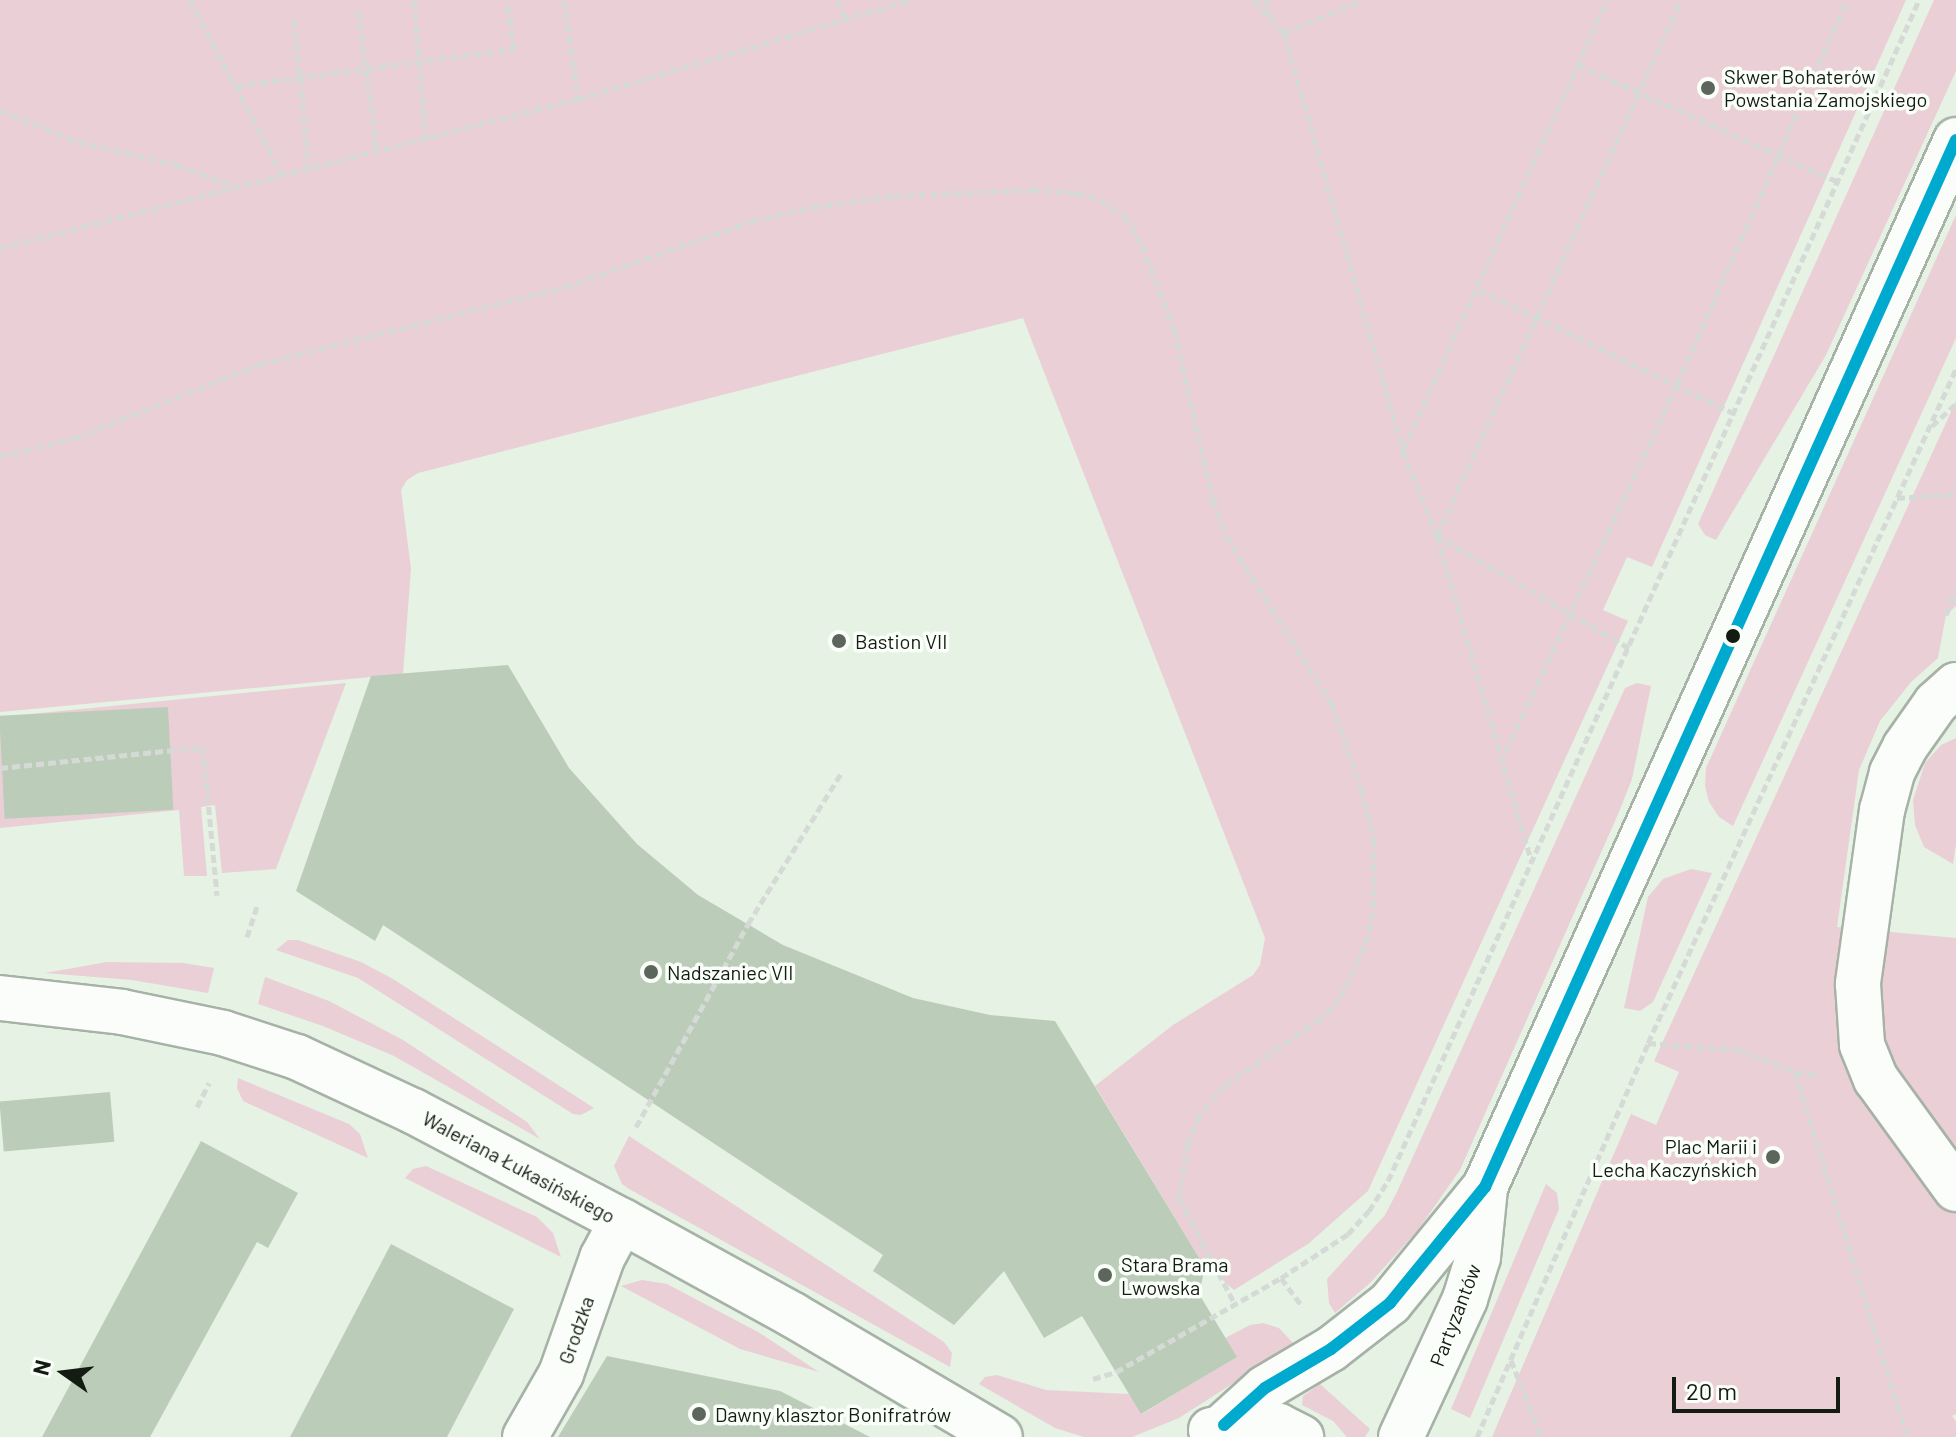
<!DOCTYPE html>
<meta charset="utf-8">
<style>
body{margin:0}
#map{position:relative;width:1956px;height:1437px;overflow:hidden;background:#e5f2e4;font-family:Barlow,sans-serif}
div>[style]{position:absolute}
.green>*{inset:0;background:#ebcfd6}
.building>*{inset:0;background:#bbcdb9;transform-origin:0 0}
.path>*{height:5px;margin-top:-2.5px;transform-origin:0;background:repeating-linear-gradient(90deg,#d6dad6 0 8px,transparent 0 12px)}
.roads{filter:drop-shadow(2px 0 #a7b2a6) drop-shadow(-2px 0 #a7b2a6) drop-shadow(0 2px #a7b2a6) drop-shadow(0 -2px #a7b2a6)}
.minor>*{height:44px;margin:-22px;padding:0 22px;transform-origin:22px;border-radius:22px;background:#fbfdfb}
.bus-1>*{height:12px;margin:-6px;padding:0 6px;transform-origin:6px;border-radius:6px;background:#00a9ce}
.dots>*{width:22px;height:22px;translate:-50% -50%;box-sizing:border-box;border:4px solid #fafff9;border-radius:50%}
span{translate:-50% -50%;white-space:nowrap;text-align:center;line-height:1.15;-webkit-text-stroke:7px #fafff9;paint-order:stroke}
.poi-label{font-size:20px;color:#131b12}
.left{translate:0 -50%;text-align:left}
.right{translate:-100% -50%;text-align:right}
.street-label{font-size:20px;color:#131b12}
.north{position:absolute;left:24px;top:1333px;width:80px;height:80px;-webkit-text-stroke:6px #fafff9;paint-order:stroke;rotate:284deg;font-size:22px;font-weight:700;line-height:32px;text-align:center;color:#131b12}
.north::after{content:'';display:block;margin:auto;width:28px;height:36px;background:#131b12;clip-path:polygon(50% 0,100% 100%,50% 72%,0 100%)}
.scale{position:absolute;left:1672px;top:1377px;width:168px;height:36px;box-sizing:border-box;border:4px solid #131b12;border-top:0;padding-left:10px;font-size:24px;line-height:28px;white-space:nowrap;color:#131b12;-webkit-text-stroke:6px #fafff9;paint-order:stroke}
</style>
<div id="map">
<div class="green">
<div style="clip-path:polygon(0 0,1906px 0,1652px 567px,1627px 557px,1603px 610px,1628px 621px,1368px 1191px,1308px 1244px,1234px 1290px,1201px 1261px,1095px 1086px,1173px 1025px,1253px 975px,1260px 965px,1265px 938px,1023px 318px,418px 473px,407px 480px,401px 490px,411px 569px,403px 674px,0 712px)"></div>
<div style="clip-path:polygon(1934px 0,1956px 0,1956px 71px,1826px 355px,1716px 540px,1705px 535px,1698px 524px)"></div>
<div style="clip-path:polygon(1956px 215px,1956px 338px,1733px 826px,1719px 817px,1709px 802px,1705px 786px,1706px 768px)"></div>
<div style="clip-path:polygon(1956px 401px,1956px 606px,1946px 615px,1938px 658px,1911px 682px,1880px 721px,1859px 770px,1837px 927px,1956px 938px,1956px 1414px,1952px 1416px,1956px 1421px,1956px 1437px,1492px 1437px,1631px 1114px,1656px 1125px,1679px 1072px,1654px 1061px)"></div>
<div style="clip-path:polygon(346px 683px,276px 869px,222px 873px,215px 805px,201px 807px,207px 876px,184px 876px,179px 810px,0 828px,0 717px)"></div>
<div style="clip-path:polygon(1637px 683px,1651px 686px,1632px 779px,1619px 812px,1460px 1170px,1418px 1230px,1370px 1283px,1335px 1313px,1329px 1303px,1327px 1279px,1385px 1215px,1397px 1192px,1625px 688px)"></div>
<div style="clip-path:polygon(1956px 738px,1956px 843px,1953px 864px,1924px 847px,1915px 825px,1913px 800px,1925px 763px,1941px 745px)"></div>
<div style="clip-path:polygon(1691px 869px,1712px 873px,1653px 1002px,1640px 1011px,1624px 1008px,1648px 897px,1663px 879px)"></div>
<div style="clip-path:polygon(288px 940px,298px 940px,361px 962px,393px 979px,594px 1108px,581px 1115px,573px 1114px,358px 978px,276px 950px)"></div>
<div style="clip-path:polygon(107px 962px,183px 963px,214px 968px,208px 993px,132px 980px,45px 973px)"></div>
<div style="clip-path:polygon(265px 977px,329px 1001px,403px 1040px,527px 1122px,540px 1139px,394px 1056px,323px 1026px,258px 1004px)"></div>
<div style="clip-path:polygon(238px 1078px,349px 1124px,360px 1134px,368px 1158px,243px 1101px,237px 1088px)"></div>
<div style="clip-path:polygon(629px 1136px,944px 1342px,952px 1353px,950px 1367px,629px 1189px,622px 1184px,614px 1166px)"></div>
<div style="clip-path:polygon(426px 1166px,537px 1217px,553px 1233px,561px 1257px,405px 1178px,413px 1169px)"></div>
<div style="clip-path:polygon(1546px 1184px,1557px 1193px,1559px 1209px,1470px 1418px,1451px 1409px)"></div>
<div style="clip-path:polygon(642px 1280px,667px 1284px,758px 1332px,819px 1372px,740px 1349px,621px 1286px)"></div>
<div style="clip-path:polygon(1263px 1323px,1279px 1328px,1294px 1344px,1179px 1418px,1132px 1437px,1084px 1437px,1055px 1428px,979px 1384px,985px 1377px,997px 1375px,1046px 1390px,1129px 1394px,1142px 1414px,1236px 1357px,1225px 1338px,1250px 1325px)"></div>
<div style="clip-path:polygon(1320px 1384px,1370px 1429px,1365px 1437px,1347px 1437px,1333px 1421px,1302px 1405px,1303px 1396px)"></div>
</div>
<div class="building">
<div style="clip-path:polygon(508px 665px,569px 768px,637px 844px,698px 895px,783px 945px,913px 998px,990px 1015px,1055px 1021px,1201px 1261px,1204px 1272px,1199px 1294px,1237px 1357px,1141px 1414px,1082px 1316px,1044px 1338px,1004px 1271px,954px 1325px,873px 1271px,883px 1255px,383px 925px,375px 941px,296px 891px,371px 676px)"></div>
<div style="left:168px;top:707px;width:103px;height:169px;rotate:87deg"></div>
<div style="left:110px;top:1092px;width:50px;height:111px;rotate:85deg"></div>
<div style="clip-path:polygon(201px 1141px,298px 1193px,268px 1248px,257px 1242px,150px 1437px,42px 1437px)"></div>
<div style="clip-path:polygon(391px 1244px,514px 1309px,447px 1437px,290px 1437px)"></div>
<div style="clip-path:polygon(607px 1356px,780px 1391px,870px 1437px,558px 1437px)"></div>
</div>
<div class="path">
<div style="left:190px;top:0;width:198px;rotate:62.3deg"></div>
<div style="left:564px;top:0;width:100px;rotate:82deg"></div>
<div style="left:838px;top:0;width:23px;rotate:67deg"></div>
<div style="left:1254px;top:0;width:45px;rotate:47.7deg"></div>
<div style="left:1284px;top:33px;width:435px;rotate:74.1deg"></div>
<div style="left:1403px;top:451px;width:92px;rotate:68.2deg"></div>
<div style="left:1437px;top:536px;width:340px;rotate:73.8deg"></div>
<div style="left:1266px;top:0;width:17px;rotate:77deg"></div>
<div style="left:414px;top:1px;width:138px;rotate:85deg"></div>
<div style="left:358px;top:10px;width:142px;rotate:82.3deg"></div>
<div style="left:294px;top:19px;width:151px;rotate:84.3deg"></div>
<div style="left:1284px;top:33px;width:85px;rotate:-22.9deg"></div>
<div style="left:1578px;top:65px;width:285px;rotate:24.2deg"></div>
<div style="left:236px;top:86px;width:280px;rotate:-7.6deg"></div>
<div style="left:514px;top:49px;width:49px;rotate:-98.1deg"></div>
<div style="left:0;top:110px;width:84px;rotate:22.3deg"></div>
<div style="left:78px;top:142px;width:102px;rotate:13.1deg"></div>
<div style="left:177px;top:165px;width:62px;rotate:19.9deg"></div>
<div style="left:0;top:248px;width:597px;rotate:-14.46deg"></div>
<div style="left:578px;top:99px;width:347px;rotate:-16.6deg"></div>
<div style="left:1479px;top:290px;width:283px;rotate:25.8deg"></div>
<div style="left:1932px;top:426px;width:33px;rotate:-43deg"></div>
<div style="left:1403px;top:450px;width:494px;rotate:-65.6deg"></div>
<div style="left:0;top:456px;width:77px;rotate:-13.5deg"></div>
<div style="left:75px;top:438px;width:199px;rotate:-21.8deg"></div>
<div style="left:260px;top:364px;width:315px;rotate:-14.2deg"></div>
<div style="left:565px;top:287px;width:198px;rotate:-19.4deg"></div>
<div style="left:752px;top:221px;width:63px;rotate:-12.9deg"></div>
<div style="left:813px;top:207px;width:82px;rotate:-7.7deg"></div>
<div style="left:894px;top:196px;width:138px;rotate:-2.5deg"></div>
<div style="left:1032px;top:190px;width:45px;rotate:3.8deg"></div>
<div style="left:1077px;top:193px;width:25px;rotate:16deg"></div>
<div style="left:1101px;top:200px;width:28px;rotate:35deg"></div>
<div style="left:1124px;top:216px;width:34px;rotate:58deg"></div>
<div style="left:1142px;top:245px;width:91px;rotate:69.4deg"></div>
<div style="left:1174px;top:330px;width:174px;rotate:77.1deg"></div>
<div style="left:1213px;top:500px;width:38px;rotate:70deg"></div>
<div style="left:1226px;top:536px;width:199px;rotate:57.8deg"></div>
<div style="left:1332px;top:704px;width:90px;rotate:71.2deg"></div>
<div style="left:1361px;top:789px;width:53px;rotate:75.7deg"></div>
<div style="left:1374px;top:840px;width:72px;rotate:90.8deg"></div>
<div style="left:1373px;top:912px;width:35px;rotate:103deg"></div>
<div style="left:1365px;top:946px;width:59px;rotate:115.3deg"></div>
<div style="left:1340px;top:999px;width:28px;rotate:135deg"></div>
<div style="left:1320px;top:1019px;width:117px;rotate:145.1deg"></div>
<div style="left:1224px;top:1086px;width:38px;rotate:130deg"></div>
<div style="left:1200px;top:1115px;width:30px;rotate:113deg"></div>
<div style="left:1188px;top:1143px;width:56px;rotate:99.3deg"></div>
<div style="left:1179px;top:1198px;width:120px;rotate:62.2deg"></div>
<div style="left:1897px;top:498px;width:59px;rotate:-3.9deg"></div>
<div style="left:1946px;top:615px;width:27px;rotate:-68deg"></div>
<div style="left:1629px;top:648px;width:222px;rotate:-149.7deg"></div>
<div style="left:1437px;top:536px;width:589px;rotate:-65.52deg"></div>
<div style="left:1501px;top:762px;width:417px;rotate:-65deg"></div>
<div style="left:1677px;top:384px;width:420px;rotate:-66.1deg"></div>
<div style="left:0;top:768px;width:204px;rotate:-5.9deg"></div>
<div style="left:203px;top:747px;width:149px;rotate:84.6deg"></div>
<div style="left:247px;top:937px;width:33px;rotate:-72deg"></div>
<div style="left:1648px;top:1043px;width:92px;rotate:4.4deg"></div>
<div style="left:1740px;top:1050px;width:59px;rotate:21.8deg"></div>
<div style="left:1795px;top:1072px;width:25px;rotate:5deg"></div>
<div style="left:1795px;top:1072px;width:382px;rotate:72.9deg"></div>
<div style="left:197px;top:1107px;width:27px;rotate:-63deg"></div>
<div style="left:636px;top:1127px;width:232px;rotate:-61.1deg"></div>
<div style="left:748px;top:924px;width:179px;rotate:-58.3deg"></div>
<div style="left:1281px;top:1278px;width:35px;rotate:53deg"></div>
<div style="left:1511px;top:1360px;width:83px;rotate:68.7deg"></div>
<div style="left:1093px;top:1379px;width:24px;rotate:-17deg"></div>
<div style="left:1116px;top:1372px;width:190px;rotate:-29.7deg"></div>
<div style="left:1281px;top:1278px;width:80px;rotate:-33.3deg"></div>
<div style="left:1348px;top:1234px;width:31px;rotate:-48deg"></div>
<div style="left:1369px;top:1211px;width:36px;rotate:-58deg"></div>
<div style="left:1388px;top:1181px;width:1295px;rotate:-65.79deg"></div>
<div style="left:1477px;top:1437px;width:430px;rotate:-66.5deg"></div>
<div style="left:1648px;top:1043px;width:741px;rotate:-65.44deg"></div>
</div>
<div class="roads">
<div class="minor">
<div style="left:1956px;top:685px;width:27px;rotate:138deg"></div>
<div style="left:1936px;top:703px;width:54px;rotate:125.2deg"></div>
<div style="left:1905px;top:747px;width:29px;rotate:117deg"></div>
<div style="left:1892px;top:773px;width:38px;rotate:105deg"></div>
<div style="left:1882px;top:810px;width:176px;rotate:97.9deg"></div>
<div style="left:1858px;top:984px;width:61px;rotate:86.2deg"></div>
<div style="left:1862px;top:1045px;width:37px;rotate:68deg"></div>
<div style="left:1876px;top:1079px;width:136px;rotate:54deg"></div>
<div style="left:0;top:998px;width:123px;rotate:6.5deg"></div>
<div style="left:122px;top:1012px;width:103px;rotate:11.7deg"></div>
<div style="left:223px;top:1033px;width:78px;rotate:18deg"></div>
<div style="left:297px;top:1057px;width:128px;rotate:25deg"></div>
<div style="left:413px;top:1111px;width:236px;rotate:27.8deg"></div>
<div style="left:622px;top:1221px;width:195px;rotate:28.8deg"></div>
<div style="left:793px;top:1315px;width:240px;rotate:30.5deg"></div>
<div style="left:1224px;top:1425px;width:55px;rotate:-42.1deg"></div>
<div style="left:1265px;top:1388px;width:77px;rotate:-30.6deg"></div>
<div style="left:1331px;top:1349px;width:75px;rotate:-37.9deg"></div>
<div style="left:1390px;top:1303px;width:150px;rotate:-50.7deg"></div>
<div style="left:1485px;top:1187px;width:1148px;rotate:-65.78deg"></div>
<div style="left:1211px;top:1430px;width:42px;rotate:-11deg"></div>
<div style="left:1252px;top:1422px;width:27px;rotate:8deg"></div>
<div style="left:1279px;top:1426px;width:25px;rotate:27deg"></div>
<div style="left:525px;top:1437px;width:73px;rotate:-60.3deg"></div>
<div style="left:561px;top:1374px;width:123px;rotate:-70.5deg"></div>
<div style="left:602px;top:1258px;width:42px;rotate:-61.6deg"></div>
<div style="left:1401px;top:1437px;width:152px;rotate:-65.1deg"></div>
<div style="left:1465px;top:1299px;width:44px;rotate:-72.8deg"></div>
<div style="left:1478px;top:1257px;width:69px;rotate:-84.2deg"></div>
</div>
</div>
<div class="bus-1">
<div style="left:1224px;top:1425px;width:55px;rotate:-42.1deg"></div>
<div style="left:1265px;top:1388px;width:77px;rotate:-30.6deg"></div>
<div style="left:1331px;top:1349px;width:75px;rotate:-37.9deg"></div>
<div style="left:1390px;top:1303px;width:150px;rotate:-50.7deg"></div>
<div style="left:1485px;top:1187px;width:1148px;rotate:-65.78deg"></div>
</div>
<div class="dots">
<div style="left:1708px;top:88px;background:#5c665c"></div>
<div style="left:1733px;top:636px;background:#131b12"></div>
<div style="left:839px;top:641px;background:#5c665c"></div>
<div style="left:651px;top:972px;background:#5c665c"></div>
<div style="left:1773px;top:1157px;background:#5c665c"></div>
<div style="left:1105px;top:1275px;background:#5c665c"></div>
<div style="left:699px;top:1414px;background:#5c665c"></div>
</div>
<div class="poi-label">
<span class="left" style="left:1724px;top:88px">Skwer Bohaterów<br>Powstania Zamojskiego</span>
<span class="left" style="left:855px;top:641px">Bastion VII</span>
<span class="left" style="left:667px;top:972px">Nadszaniec VII</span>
<span class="right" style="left:1757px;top:1158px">Plac Marii i<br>Lecha Kaczyńskich</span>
<span class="left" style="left:1121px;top:1276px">Stara Brama<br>Lwowska</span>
<span class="left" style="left:715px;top:1414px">Dawny klasztor Bonifratrów</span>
</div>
<div class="street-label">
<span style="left:519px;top:1167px;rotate:28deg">Waleriana Łukasińskiego</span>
<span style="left:1455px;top:1315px;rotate:-69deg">Partyzantów</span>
<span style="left:576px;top:1330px;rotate:-71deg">Grodzka</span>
</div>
<div class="north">N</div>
<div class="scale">20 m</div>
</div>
